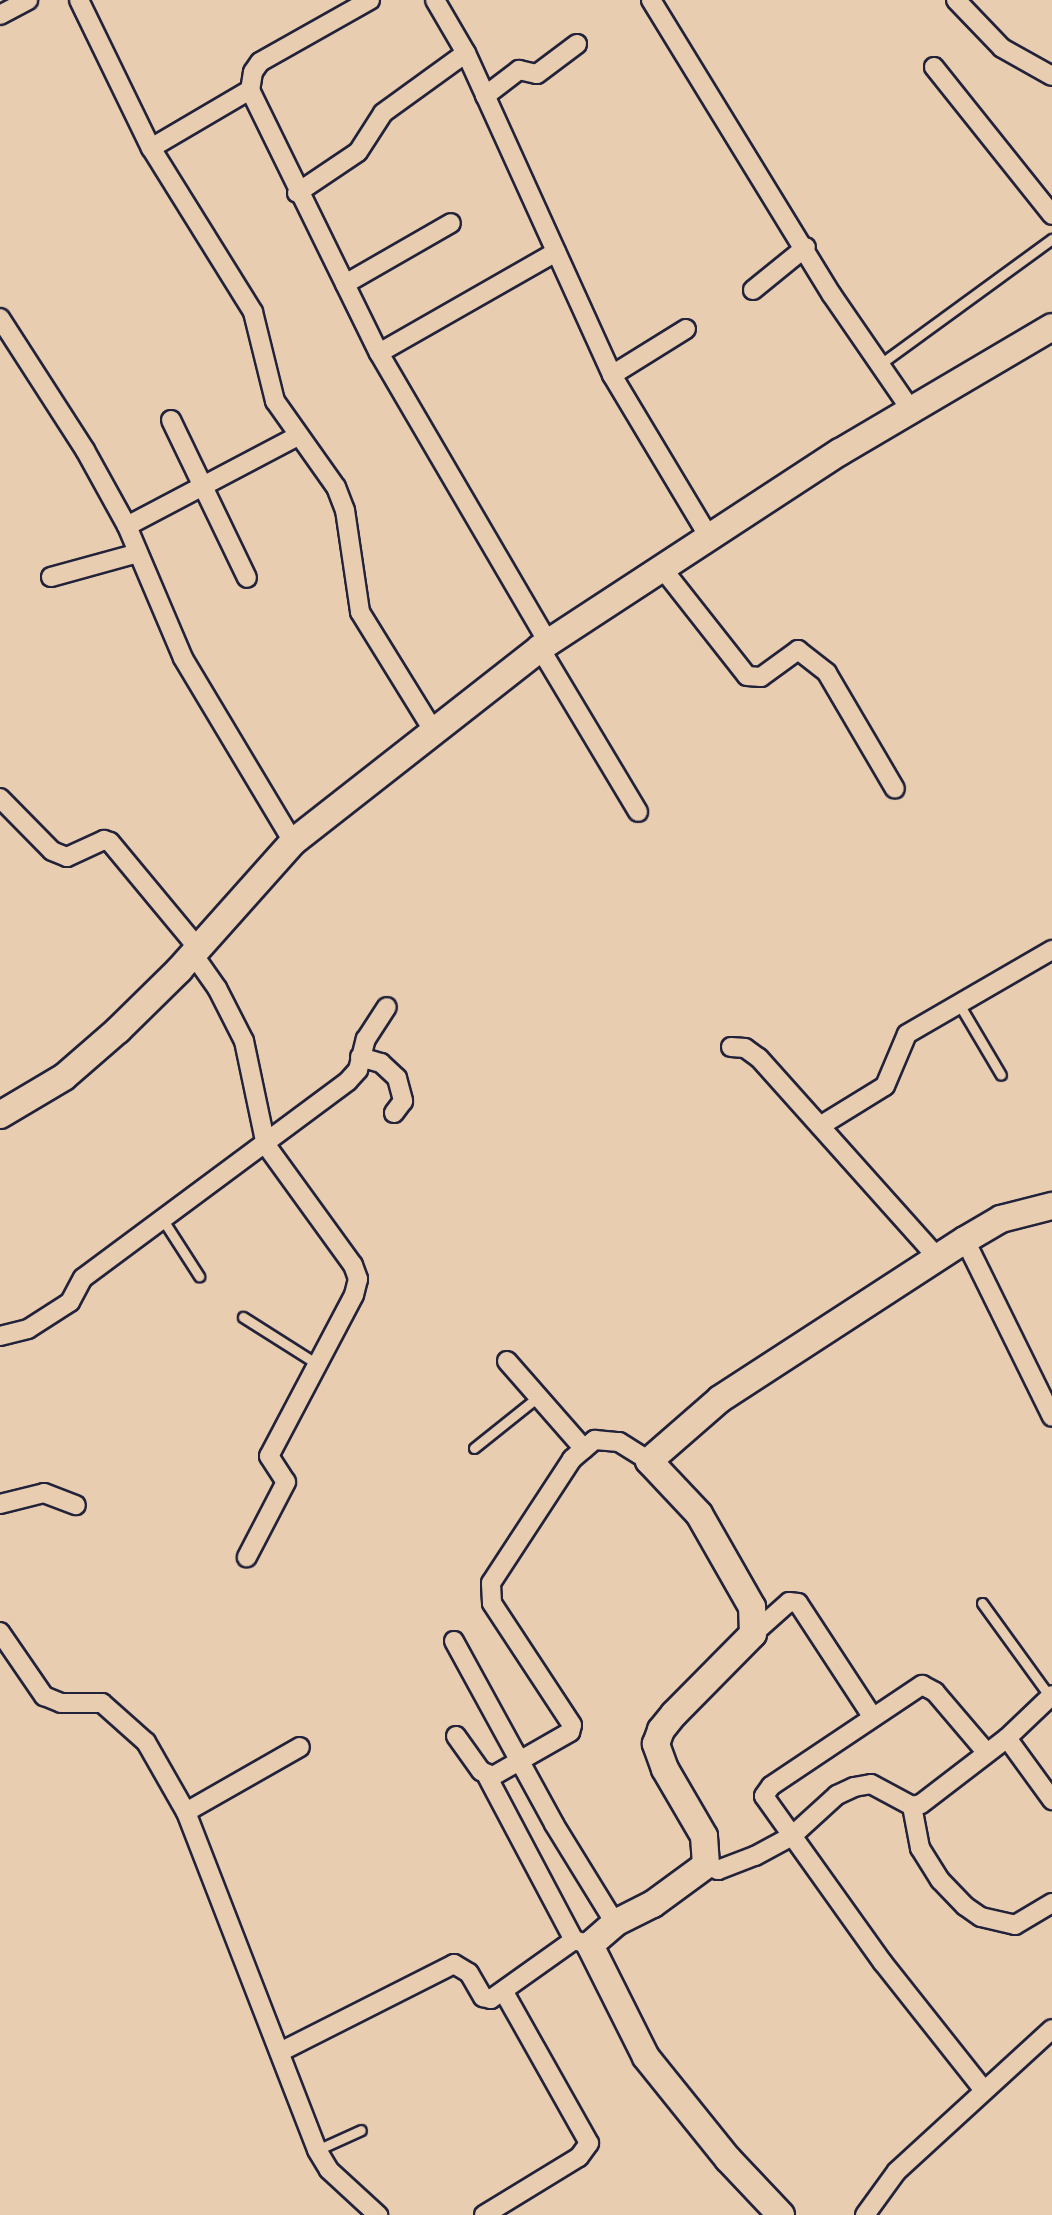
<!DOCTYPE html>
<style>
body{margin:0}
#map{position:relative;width:1052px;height:2215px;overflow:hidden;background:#e8cdb0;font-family:Caveat,sans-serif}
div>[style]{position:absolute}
.roads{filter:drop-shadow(2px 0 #22223b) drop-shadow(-2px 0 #22223b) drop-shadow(0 2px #22223b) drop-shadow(0 -2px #22223b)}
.lane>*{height:9px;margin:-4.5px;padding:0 4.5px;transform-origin:4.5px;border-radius:4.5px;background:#e8cdb0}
.street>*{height:18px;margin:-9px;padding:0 9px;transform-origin:9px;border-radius:9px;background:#e8cdb0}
.secondary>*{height:26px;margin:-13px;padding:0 13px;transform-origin:13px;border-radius:13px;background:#e8cdb0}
span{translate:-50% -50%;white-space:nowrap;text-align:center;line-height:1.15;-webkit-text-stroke:6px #e8cdb0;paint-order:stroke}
</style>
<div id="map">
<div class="roads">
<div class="lane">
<div style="left:879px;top:365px;width:214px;rotate:-36.1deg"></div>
<div style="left:959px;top:1004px;width:82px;rotate:59.4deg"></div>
<div style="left:163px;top:1220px;width:67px;rotate:57.3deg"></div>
<div style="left:243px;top:1317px;width:88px;rotate:32.4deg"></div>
<div style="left:474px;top:1448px;width:82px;rotate:-38.6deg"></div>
<div style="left:982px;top:1603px;width:116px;rotate:54.1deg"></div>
<div style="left:317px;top:2150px;width:48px;rotate:-24.4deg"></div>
</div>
<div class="street">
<div style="left:79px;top:0;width:165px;rotate:64.1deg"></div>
<div style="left:151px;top:148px;width:193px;rotate:58.1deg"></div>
<div style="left:253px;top:312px;width:92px;rotate:76.1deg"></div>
<div style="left:275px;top:401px;width:105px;rotate:54.7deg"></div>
<div style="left:336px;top:487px;width:25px;rotate:69deg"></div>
<div style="left:345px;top:510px;width:103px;rotate:81.6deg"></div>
<div style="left:360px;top:612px;width:139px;rotate:58.3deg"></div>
<div style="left:370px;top:0;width:126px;rotate:150.6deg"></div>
<div style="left:260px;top:62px;width:12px;rotate:125deg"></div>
<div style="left:253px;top:72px;width:18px;rotate:99deg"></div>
<div style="left:250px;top:90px;width:293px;rotate:63.9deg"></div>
<div style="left:379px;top:353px;width:335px;rotate:59.7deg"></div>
<div style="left:435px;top:0;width:61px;rotate:59.7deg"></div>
<div style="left:466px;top:53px;width:354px;rotate:65.6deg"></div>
<div style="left:612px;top:375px;width:189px;rotate:59.1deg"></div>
<div style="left:651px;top:0;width:346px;rotate:58.5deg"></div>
<div style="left:832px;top:295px;width:140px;rotate:55.5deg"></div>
<div style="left:956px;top:0;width:66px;rotate:46.2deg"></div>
<div style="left:1002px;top:48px;width:57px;rotate:29.2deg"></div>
<div style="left:0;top:15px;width:32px;rotate:-28deg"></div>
<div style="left:934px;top:67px;width:189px;rotate:51.4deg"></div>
<div style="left:485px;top:96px;width:43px;rotate:-37.4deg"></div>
<div style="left:519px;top:70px;width:18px;rotate:13deg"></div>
<div style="left:537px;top:74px;width:50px;rotate:-36.9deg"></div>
<div style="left:151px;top:148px;width:115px;rotate:-30.4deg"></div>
<div style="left:297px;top:193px;width:73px;rotate:-33.9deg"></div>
<div style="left:358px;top:152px;width:46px;rotate:-57.3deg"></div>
<div style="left:383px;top:113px;width:102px;rotate:-35.9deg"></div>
<div style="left:345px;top:284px;width:122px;rotate:-29.9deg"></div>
<div style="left:753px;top:290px;width:68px;rotate:-39.1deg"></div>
<div style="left:0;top:318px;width:157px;rotate:57.2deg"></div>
<div style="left:85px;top:450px;width:87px;rotate:61.1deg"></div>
<div style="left:127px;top:526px;width:143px;rotate:67deg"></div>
<div style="left:183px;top:658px;width:214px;rotate:59.1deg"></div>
<div style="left:379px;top:353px;width:204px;rotate:-29.7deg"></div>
<div style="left:612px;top:375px;width:87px;rotate:-31.9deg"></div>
<div style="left:171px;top:420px;width:175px;rotate:64.3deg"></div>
<div style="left:127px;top:526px;width:191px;rotate:-27.8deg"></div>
<div style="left:662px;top:568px;width:137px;rotate:51.8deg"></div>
<div style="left:747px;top:676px;width:14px;rotate:4deg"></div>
<div style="left:761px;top:677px;width:46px;rotate:-36.1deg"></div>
<div style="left:798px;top:650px;width:37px;rotate:38deg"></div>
<div style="left:827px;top:673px;width:134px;rotate:59.6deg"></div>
<div style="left:51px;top:577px;width:90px;rotate:-15.4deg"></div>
<div style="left:540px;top:648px;width:191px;rotate:59.1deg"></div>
<div style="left:0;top:798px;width:74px;rotate:45.5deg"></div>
<div style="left:52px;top:851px;width:16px;rotate:22deg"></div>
<div style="left:67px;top:857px;width:41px;rotate:-24.7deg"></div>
<div style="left:104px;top:840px;width:6px;rotate:18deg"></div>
<div style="left:110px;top:842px;width:138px;rotate:50.3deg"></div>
<div style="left:193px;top:954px;width:42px;rotate:54.8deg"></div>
<div style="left:217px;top:988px;width:59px;rotate:63deg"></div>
<div style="left:244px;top:1041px;width:106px;rotate:78.1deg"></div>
<div style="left:266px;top:1145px;width:148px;rotate:54.1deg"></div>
<div style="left:353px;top:1265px;width:15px;rotate:70deg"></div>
<div style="left:358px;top:1279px;width:16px;rotate:104deg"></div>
<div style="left:354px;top:1295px;width:182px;rotate:117.8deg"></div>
<div style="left:269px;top:1456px;width:31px;rotate:57deg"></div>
<div style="left:286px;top:1482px;width:85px;rotate:117.5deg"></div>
<div style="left:731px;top:1047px;width:14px;rotate:4deg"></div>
<div style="left:745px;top:1048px;width:17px;rotate:36deg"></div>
<div style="left:759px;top:1058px;width:270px;rotate:48.2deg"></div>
<div style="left:360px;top:1057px;width:22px;rotate:16deg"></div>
<div style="left:381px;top:1063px;width:22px;rotate:43deg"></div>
<div style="left:397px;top:1078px;width:24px;rotate:75deg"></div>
<div style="left:403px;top:1101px;width:15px;rotate:127deg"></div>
<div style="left:820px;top:1126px;width:76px;rotate:-31.6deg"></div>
<div style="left:885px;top:1086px;width:56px;rotate:-67.1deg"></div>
<div style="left:907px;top:1034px;width:168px;rotate:-30.1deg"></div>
<div style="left:965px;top:1240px;width:197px;rotate:63.8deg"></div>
<div style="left:0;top:1336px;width:29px;rotate:-14deg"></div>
<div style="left:28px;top:1329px;width:50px;rotate:-32.7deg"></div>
<div style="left:70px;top:1302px;width:27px;rotate:-62deg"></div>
<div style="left:83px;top:1278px;width:330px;rotate:-36.6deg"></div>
<div style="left:348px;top:1081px;width:15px;rotate:-48deg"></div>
<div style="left:358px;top:1070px;width:32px;rotate:-76deg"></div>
<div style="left:366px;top:1039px;width:38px;rotate:-57deg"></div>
<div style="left:507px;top:1361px;width:117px;rotate:48.8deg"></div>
<div style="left:0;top:1504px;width:45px;rotate:-14deg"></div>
<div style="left:44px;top:1493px;width:34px;rotate:21deg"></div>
<div style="left:0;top:1632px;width:78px;rotate:55.5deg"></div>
<div style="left:44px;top:1696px;width:18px;rotate:22deg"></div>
<div style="left:61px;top:1703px;width:41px"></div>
<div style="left:102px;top:1703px;width:59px;rotate:41.6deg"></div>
<div style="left:146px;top:1742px;width:81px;rotate:60.3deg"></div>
<div style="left:186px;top:1812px;width:362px;rotate:68.8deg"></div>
<div style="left:317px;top:2150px;width:23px;rotate:59deg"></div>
<div style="left:329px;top:2170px;width:67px;rotate:42.6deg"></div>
<div style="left:753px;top:1634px;width:48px;rotate:-41.6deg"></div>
<div style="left:789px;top:1602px;width:9px;rotate:6deg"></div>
<div style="left:798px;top:1603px;width:135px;rotate:56.8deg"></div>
<div style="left:454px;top:1641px;width:209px;rotate:61.3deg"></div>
<div style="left:554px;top:1824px;width:116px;rotate:58.4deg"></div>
<div style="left:456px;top:1736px;width:43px;rotate:54.5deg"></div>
<div style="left:481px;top:1771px;width:13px;rotate:23deg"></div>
<div style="left:493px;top:1776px;width:89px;rotate:-29.7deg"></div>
<div style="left:570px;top:1732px;width:7px;rotate:-74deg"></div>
<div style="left:572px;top:1725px;width:146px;rotate:-123.3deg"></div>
<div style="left:492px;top:1603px;width:20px;rotate:-93deg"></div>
<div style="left:491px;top:1583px;width:148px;rotate:-56.8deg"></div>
<div style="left:572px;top:1459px;width:30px;rotate:-40deg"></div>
<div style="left:595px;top:1440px;width:24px;rotate:5deg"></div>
<div style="left:619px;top:1442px;width:36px;rotate:32deg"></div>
<div style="left:1007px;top:1738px;width:77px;rotate:54deg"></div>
<div style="left:487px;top:1776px;width:186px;rotate:62.1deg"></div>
<div style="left:574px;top:1940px;width:10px;rotate:17deg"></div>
<div style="left:912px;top:1806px;width:43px;rotate:79.2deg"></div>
<div style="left:920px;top:1848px;width:38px;rotate:58deg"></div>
<div style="left:940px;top:1880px;width:36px;rotate:46deg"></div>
<div style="left:965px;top:1906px;width:19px;rotate:35deg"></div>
<div style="left:981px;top:1917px;width:35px;rotate:13deg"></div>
<div style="left:1015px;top:1925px;width:43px;rotate:-30.7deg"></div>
<div style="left:186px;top:1812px;width:131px;rotate:-29.7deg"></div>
<div style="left:706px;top:1865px;width:13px;rotate:23deg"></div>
<div style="left:718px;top:1870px;width:40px;rotate:-21deg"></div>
<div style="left:755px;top:1856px;width:42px;rotate:-28.4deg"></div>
<div style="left:792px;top:1836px;width:61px;rotate:-42.3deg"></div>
<div style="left:837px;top:1795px;width:19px;rotate:-25deg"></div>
<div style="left:854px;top:1787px;width:17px;rotate:-10deg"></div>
<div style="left:871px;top:1784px;width:47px;rotate:28.2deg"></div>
<div style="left:912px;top:1806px;width:9px;rotate:-13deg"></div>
<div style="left:921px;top:1804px;width:108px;rotate:-37.5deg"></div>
<div style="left:1007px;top:1738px;width:62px;rotate:-43.7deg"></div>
<div style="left:280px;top:2052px;width:195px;rotate:-26.8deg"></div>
<div style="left:454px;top:1964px;width:17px;rotate:31deg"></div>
<div style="left:469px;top:1973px;width:28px;rotate:60deg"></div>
<div style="left:483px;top:1997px;width:8px;rotate:14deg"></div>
<div style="left:491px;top:1999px;width:102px;rotate:-35.4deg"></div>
<div style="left:983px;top:2089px;width:161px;rotate:-128.4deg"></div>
<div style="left:883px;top:1963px;width:205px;rotate:-125.5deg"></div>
<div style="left:764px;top:1796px;width:12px;rotate:-55deg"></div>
<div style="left:771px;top:1786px;width:182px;rotate:-33.8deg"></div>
<div style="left:922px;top:1685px;width:15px;rotate:28deg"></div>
<div style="left:935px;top:1692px;width:80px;rotate:49.6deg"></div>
<div style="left:484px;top:2215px;width:111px;rotate:-31.4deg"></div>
<div style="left:579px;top:2157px;width:17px;rotate:-54deg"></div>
<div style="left:589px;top:2143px;width:173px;rotate:-119.4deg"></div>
<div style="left:865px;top:2215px;width:54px;rotate:-54deg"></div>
<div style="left:897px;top:2171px;width:210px;rotate:-42.5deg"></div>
</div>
<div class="secondary">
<div style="left:0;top:1115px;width:74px;rotate:-30.7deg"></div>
<div style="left:64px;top:1077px;width:72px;rotate:-41deg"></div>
<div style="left:118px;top:1030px;width:86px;rotate:-44.5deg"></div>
<div style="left:179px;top:970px;width:171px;rotate:-48.3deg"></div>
<div style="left:293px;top:842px;width:314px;rotate:-38.1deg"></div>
<div style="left:540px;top:648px;width:358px;rotate:-33.2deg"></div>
<div style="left:840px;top:452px;width:246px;rotate:-30.5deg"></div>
<div style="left:781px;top:2215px;width:77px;rotate:-133.4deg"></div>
<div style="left:728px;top:2159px;width:131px;rotate:-128.8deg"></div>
<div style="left:646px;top:2057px;width:125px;rotate:-116.6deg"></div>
<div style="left:590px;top:1945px;width:33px;rotate:-41deg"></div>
<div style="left:615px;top:1923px;width:42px;rotate:-26.6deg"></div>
<div style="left:653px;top:1904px;width:66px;rotate:-36.3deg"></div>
<div style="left:706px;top:1865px;width:29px;rotate:-94deg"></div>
<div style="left:704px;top:1836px;width:78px;rotate:-120.2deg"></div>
<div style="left:665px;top:1769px;width:27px;rotate:-110deg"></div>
<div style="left:656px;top:1744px;width:15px;rotate:-70deg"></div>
<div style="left:661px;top:1730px;width:21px;rotate:-51deg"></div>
<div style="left:674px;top:1714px;width:112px;rotate:-45.4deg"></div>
<div style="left:753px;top:1634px;width:27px;rotate:-92deg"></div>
<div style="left:752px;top:1607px;width:107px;rotate:-119.7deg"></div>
<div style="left:699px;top:1514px;width:73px;rotate:-133.3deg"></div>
<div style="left:649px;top:1461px;width:94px;rotate:-41.1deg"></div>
<div style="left:720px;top:1399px;width:292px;rotate:-33deg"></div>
<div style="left:965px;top:1240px;width:42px;rotate:-30.3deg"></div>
<div style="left:1001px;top:1219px;width:53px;rotate:-14.3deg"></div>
</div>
</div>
</div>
